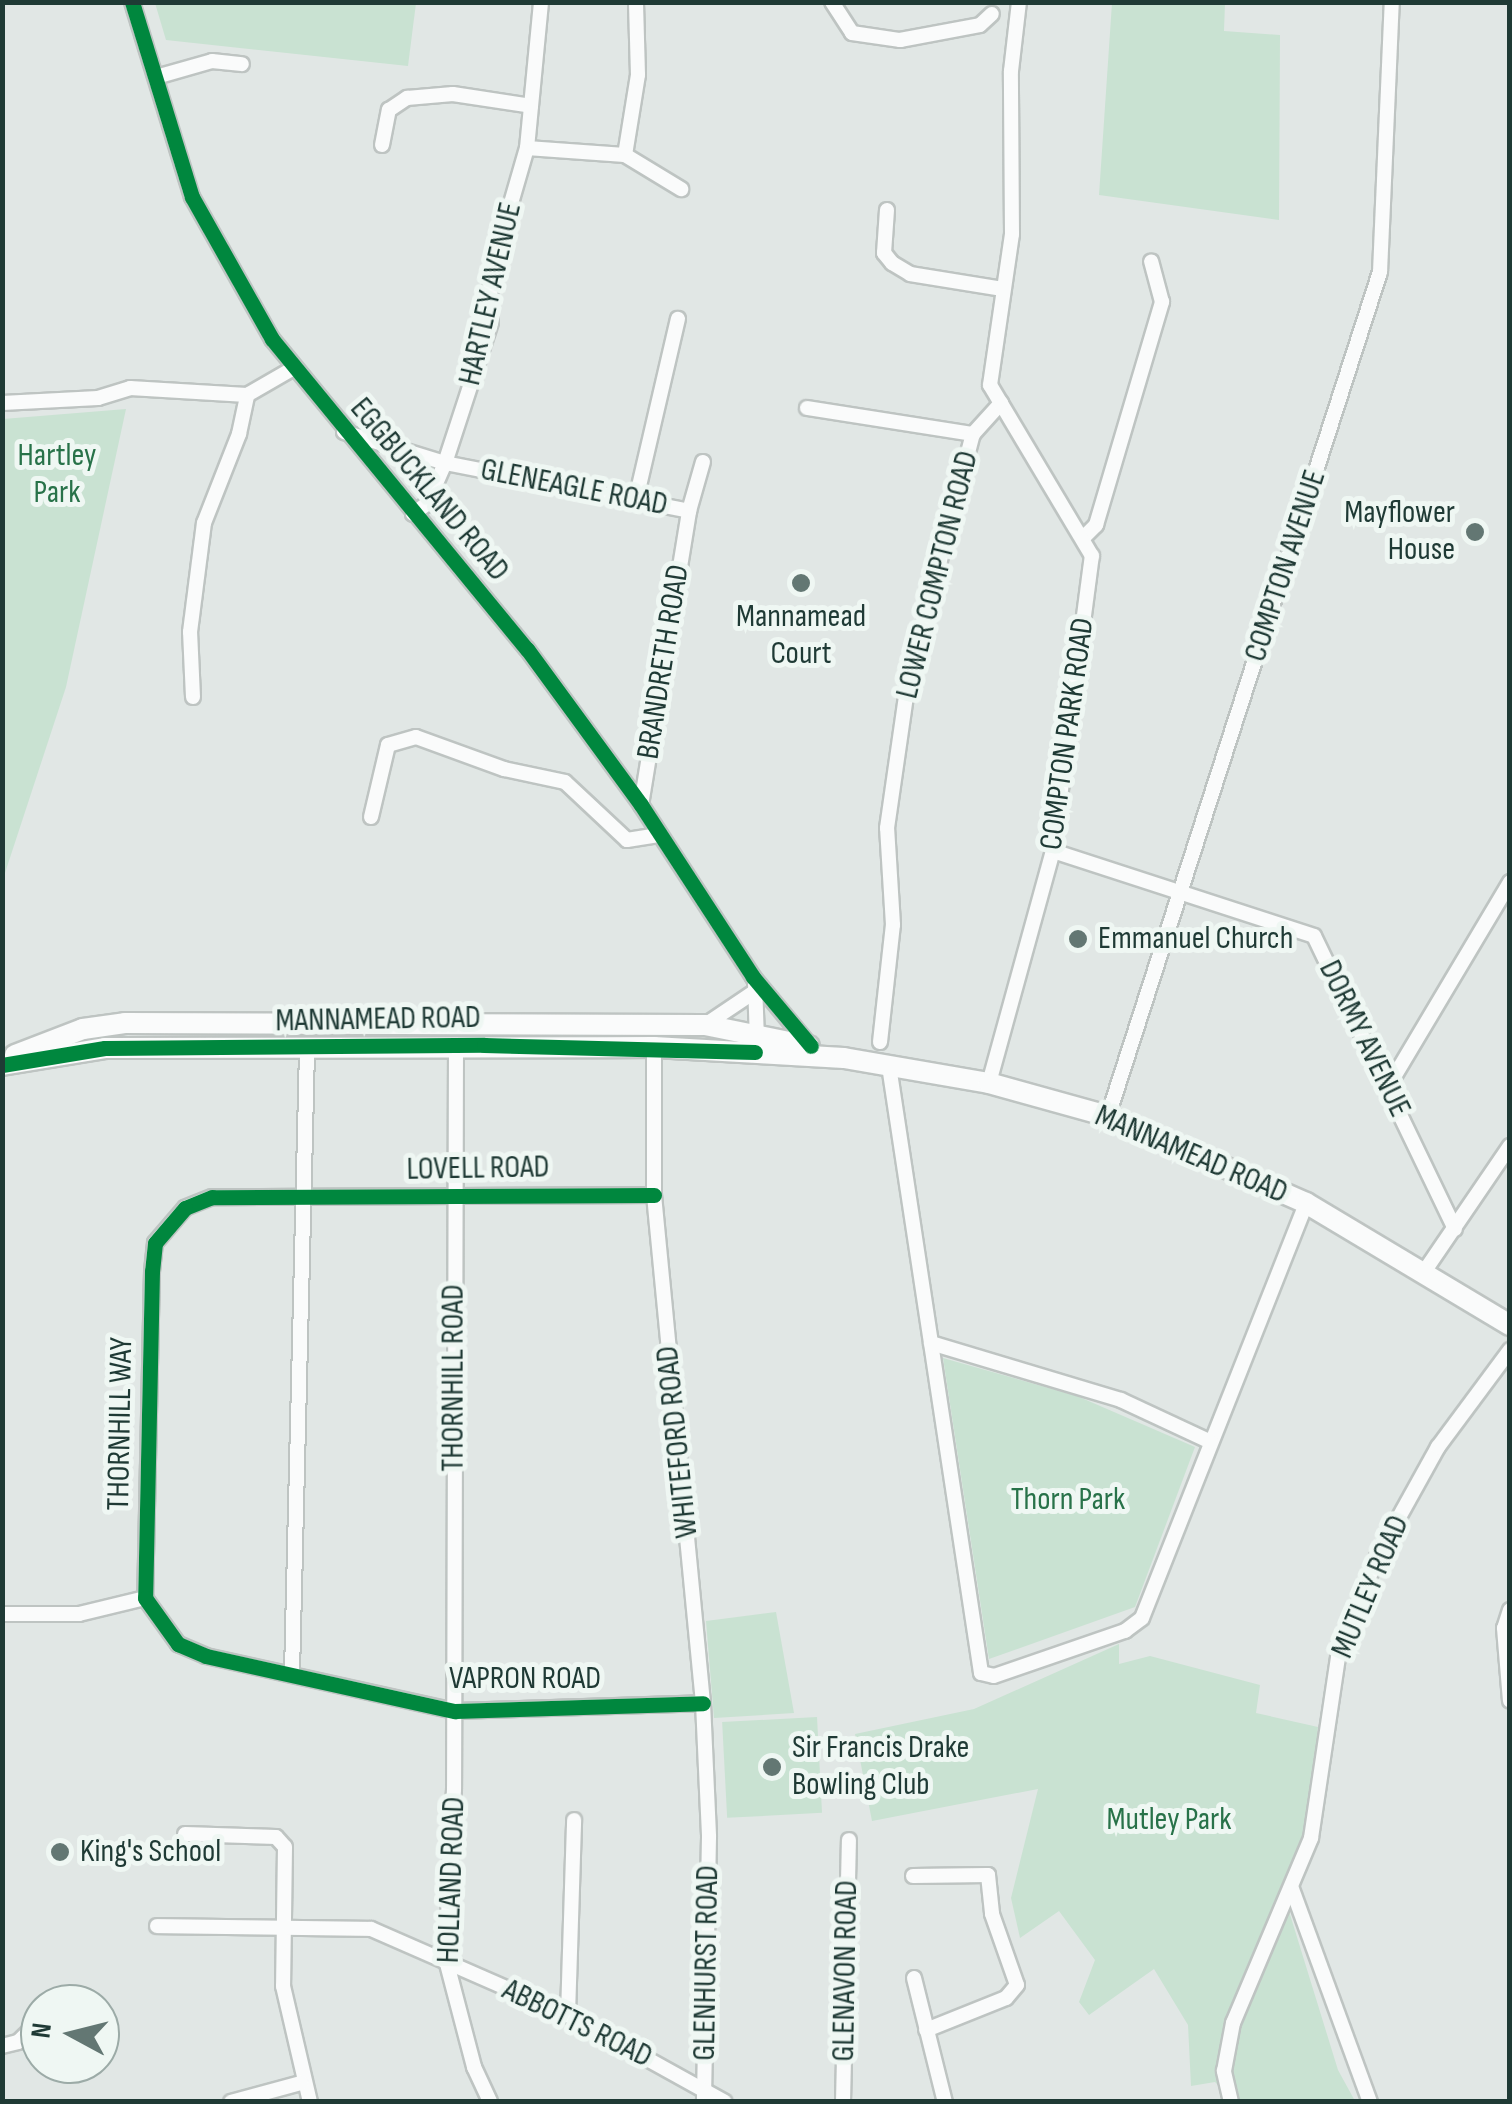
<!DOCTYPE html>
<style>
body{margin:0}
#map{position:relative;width:1512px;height:2104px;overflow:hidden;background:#e1e7e5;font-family:"Sofia Sans Condensed",sans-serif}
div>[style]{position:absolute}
.green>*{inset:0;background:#c9e2d2;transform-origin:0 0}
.roads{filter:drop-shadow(2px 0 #bec4c2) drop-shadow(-2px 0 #bec4c2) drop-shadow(0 2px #bec4c2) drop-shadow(0 -2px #bec4c2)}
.minor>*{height:14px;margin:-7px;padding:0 7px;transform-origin:7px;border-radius:7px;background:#fafbfb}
.secondary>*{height:20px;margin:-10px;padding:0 10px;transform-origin:10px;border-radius:10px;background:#fafbfb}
.cycleway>*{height:15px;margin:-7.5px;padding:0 7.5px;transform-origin:7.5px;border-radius:7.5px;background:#00873e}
.dots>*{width:28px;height:28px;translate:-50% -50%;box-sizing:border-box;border:5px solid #eff7f3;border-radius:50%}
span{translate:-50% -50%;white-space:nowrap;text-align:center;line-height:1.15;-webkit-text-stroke:10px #eff7f3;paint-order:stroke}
.street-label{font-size:32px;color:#1f3a35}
.park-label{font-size:32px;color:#287249}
.poi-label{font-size:32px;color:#1f3a35}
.right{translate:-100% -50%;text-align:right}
.left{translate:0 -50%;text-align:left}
.frame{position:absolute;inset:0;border:5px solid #1f3a35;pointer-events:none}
.north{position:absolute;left:20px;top:1984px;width:100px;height:100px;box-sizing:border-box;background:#eff7f3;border:2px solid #9caba7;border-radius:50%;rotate:277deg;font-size:28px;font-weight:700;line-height:40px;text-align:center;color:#1f3a35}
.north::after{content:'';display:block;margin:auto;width:35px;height:45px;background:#637773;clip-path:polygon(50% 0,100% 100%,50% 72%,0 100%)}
</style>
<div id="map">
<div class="green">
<div style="clip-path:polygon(155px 3px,155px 2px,416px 3px,408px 66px,166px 40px)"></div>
<div style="clip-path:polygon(1112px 3px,1225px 3px,1224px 31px,1280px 35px,1279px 220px,1099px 195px)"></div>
<div style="clip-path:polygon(126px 409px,66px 687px,3px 879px,3px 419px)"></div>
<div style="clip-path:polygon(943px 1358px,1077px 1396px,1195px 1447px,1135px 1607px,989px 1659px)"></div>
<div style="clip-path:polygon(776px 1612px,794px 1713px,714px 1718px,706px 1621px)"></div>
<div style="clip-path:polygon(1119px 1644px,1119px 1664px,1150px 1656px,1260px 1685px,1256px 1713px,1318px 1727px,1306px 1838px,1284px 1895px,1338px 2070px,1355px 2101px,1233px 2101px,1215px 2082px,1191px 2086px,1188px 2025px,1154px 1969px,1089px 2015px,1079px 2002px,1095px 1960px,1059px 1911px,1020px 1938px,1011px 1898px,1038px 1789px,872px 1821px,855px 1734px,974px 1709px)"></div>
<div style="left:817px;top:1717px;width:96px;height:95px;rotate:87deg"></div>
</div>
<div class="roads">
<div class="minor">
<div style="left:132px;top:2px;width:204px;rotate:72.9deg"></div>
<div style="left:192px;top:197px;width:163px;rotate:60.6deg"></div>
<div style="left:272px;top:339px;width:401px;rotate:50.6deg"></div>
<div style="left:527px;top:649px;width:193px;rotate:53.8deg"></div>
<div style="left:641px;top:805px;width:205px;rotate:56.9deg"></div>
<div style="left:753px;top:977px;width:89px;rotate:50.4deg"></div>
<div style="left:832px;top:2px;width:37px;rotate:57deg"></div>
<div style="left:852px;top:33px;width:49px;rotate:8.3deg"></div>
<div style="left:900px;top:40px;width:81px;rotate:-10.6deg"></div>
<div style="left:980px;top:25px;width:16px;rotate:-43deg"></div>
<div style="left:156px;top:77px;width:58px;rotate:-15.9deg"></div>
<div style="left:212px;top:61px;width:30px;rotate:6deg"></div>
<div style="left:382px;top:145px;width:36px;rotate:-79deg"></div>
<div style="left:389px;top:110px;width:22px;rotate:-34deg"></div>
<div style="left:407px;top:98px;width:46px;rotate:-5deg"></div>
<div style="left:453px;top:94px;width:79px;rotate:8.7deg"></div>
<div style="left:527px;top:148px;width:98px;rotate:4.1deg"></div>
<div style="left:625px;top:155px;width:66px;rotate:31.3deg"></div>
<div style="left:625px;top:155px;width:81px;rotate:-80.8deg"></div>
<div style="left:638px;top:75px;width:73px;rotate:-91.6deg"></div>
<div style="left:887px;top:210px;width:43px;rotate:94deg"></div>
<div style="left:884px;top:253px;width:13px;rotate:51deg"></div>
<div style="left:892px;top:263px;width:21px;rotate:31deg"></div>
<div style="left:910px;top:274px;width:94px;rotate:9.2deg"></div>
<div style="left:2px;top:403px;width:96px;rotate:-3deg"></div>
<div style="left:98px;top:398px;width:34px;rotate:-17deg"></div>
<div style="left:130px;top:388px;width:117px;rotate:3.4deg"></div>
<div style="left:247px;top:395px;width:52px;rotate:-30deg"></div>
<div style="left:807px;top:408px;width:168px;rotate:8.9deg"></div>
<div style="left:344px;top:432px;width:106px;rotate:17.1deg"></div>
<div style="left:445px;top:463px;width:249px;rotate:11.1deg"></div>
<div style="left:636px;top:499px;width:185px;rotate:-76.9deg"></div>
<div style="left:413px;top:514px;width:17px;rotate:-36deg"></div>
<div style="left:427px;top:504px;width:45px;rotate:-66.3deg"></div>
<div style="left:445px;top:463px;width:148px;rotate:-71.9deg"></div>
<div style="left:491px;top:322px;width:46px;rotate:-91.2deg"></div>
<div style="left:490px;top:276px;width:133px;rotate:-73.9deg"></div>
<div style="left:527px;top:148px;width:147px;rotate:-84.5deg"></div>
<div style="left:1085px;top:536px;width:16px;rotate:-45deg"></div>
<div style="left:1096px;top:525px;width:233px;rotate:-73.5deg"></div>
<div style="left:1162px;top:302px;width:42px;rotate:-105deg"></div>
<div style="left:193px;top:697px;width:65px;rotate:-92.6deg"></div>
<div style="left:190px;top:632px;width:110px;rotate:-82.7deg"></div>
<div style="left:204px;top:523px;width:96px;rotate:-68.5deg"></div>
<div style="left:239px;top:434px;width:40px;rotate:-78deg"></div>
<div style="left:641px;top:805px;width:298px;rotate:-80.7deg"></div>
<div style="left:689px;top:511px;width:51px;rotate:-74.1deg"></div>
<div style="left:371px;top:817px;width:74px;rotate:-76.7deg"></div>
<div style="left:388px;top:745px;width:29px;rotate:-16deg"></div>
<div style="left:416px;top:737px;width:94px;rotate:20deg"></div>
<div style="left:504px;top:769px;width:62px;rotate:12deg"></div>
<div style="left:565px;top:782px;width:85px;rotate:43.1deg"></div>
<div style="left:627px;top:840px;width:32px;rotate:-9deg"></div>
<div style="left:1053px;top:851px;width:274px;rotate:18deg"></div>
<div style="left:1314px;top:936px;width:325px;rotate:64.3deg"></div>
<div style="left:755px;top:983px;width:58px;rotate:88deg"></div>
<div style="left:705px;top:1025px;width:63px;rotate:-33.9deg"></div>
<div style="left:880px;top:1042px;width:118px;rotate:-83.7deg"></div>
<div style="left:893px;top:925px;width:97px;rotate:-93.5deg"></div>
<div style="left:887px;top:828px;width:147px;rotate:-81.8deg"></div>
<div style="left:908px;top:683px;width:257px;rotate:-75.4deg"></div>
<div style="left:973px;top:434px;width:42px;rotate:-47.9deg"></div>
<div style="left:456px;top:1045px;width:744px;rotate:90.15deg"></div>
<div style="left:454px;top:1789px;width:171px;rotate:92.7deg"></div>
<div style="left:446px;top:1960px;width:111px;rotate:75.3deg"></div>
<div style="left:474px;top:2067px;width:38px;rotate:65deg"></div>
<div style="left:654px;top:1047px;width:148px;rotate:90deg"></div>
<div style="left:654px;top:1195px;width:510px;rotate:84.49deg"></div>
<div style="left:703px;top:1703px;width:134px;rotate:87.4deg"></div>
<div style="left:709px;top:1837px;width:265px;rotate:91.1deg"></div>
<div style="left:889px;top:1066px;width:614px;rotate:81.38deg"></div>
<div style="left:981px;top:1673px;width:13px;rotate:13deg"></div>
<div style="left:994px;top:1676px;width:139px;rotate:-19deg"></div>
<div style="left:1125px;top:1631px;width:21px;rotate:-37deg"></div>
<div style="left:1142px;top:1618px;width:446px;rotate:-68.4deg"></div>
<div style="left:989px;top:1083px;width:241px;rotate:-74.6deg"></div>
<div style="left:1053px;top:851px;width:298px;rotate:-82.5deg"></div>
<div style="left:1092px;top:556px;width:199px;rotate:-120.8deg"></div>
<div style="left:990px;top:385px;width:153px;rotate:-81.7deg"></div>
<div style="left:1012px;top:234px;width:163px;rotate:-90.4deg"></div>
<div style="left:1011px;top:71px;width:69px;rotate:-83.4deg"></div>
<div style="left:1388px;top:1087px;width:239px;rotate:-59.2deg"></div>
<div style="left:1108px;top:1116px;width:887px;rotate:-72.14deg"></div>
<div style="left:1380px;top:272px;width:270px;rotate:-87.5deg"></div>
<div style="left:654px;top:1195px;width:442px;rotate:179.7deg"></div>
<div style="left:212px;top:1197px;width:29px;rotate:158deg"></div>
<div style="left:185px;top:1208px;width:46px;rotate:130.6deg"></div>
<div style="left:155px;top:1243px;width:28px;rotate:96deg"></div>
<div style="left:152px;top:1271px;width:327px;rotate:91.2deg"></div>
<div style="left:145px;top:1598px;width:57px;rotate:54.3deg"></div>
<div style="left:178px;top:1644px;width:30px;rotate:23deg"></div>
<div style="left:206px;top:1656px;width:255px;rotate:12.5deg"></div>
<div style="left:455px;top:1711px;width:248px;rotate:-1.8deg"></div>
<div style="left:1426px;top:1269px;width:149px;rotate:-55.7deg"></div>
<div style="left:931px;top:1343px;width:198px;rotate:16.7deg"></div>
<div style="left:1121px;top:1400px;width:99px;rotate:25deg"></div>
<div style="left:1510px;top:1610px;width:19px;rotate:108deg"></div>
<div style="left:1504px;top:1628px;width:73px;rotate:85.3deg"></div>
<div style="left:2px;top:1614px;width:77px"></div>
<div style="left:79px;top:1614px;width:68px;rotate:-13.6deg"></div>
<div style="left:292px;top:1673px;width:624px;rotate:-88.62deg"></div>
<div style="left:185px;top:1834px;width:91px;rotate:1.9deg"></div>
<div style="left:276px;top:1837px;width:13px;rotate:48deg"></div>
<div style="left:285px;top:1847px;width:139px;rotate:90.8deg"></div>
<div style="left:283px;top:1986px;width:119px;rotate:76.9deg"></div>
<div style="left:913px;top:1876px;width:75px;rotate:-0.8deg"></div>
<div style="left:988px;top:1875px;width:39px;rotate:84deg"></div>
<div style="left:992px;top:1914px;width:75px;rotate:70.6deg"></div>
<div style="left:1017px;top:1985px;width:17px;rotate:130deg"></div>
<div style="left:1006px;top:1998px;width:86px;rotate:158.2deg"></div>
<div style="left:1292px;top:1889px;width:227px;rotate:69.9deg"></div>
<div style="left:157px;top:1926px;width:214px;rotate:0.8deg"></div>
<div style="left:371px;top:1929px;width:215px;rotate:23.6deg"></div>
<div style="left:568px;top:2015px;width:179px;rotate:29deg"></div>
<div style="left:914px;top:1978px;width:128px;rotate:76deg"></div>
<div style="left:57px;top:2004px;width:4px;rotate:-45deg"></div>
<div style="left:568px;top:2015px;width:195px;rotate:-88.2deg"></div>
<div style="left:2px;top:2046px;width:16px;rotate:-14deg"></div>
<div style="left:18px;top:2042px;width:30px;rotate:-44deg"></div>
<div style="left:231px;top:2102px;width:73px;rotate:-15.2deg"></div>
<div style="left:843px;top:2102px;width:262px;rotate:-88.7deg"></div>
<div style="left:1231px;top:2102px;width:32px;rotate:-103deg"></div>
<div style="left:1224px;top:2071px;width:49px;rotate:-79.4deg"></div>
<div style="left:1233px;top:2023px;width:201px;rotate:-67.1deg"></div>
<div style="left:1311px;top:1838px;width:183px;rotate:-81.5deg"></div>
<div style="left:1338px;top:1657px;width:107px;rotate:-68.7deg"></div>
<div style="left:1377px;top:1557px;width:126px;rotate:-61deg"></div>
<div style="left:1438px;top:1447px;width:121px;rotate:-53.4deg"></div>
</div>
<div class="secondary">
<div style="left:15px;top:1055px;width:73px;rotate:-20.9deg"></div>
<div style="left:83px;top:1029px;width:42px;rotate:-8.1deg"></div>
<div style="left:125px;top:1023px;width:580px;rotate:0.2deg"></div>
<div style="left:705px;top:1025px;width:106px;rotate:11.4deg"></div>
<div style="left:2px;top:1065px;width:104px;rotate:-9.4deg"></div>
<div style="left:105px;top:1048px;width:549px;rotate:-0.1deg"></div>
<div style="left:654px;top:1047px;width:190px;rotate:3.3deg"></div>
<div style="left:844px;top:1058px;width:147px;rotate:9.8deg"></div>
<div style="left:989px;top:1083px;width:123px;rotate:15.5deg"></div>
<div style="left:1108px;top:1116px;width:216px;rotate:23.7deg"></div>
<div style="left:1306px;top:1203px;width:238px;rotate:30.9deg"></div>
</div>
</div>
<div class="cycleway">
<div style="left:132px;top:2px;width:204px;rotate:72.9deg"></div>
<div style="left:192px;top:197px;width:163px;rotate:60.6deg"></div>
<div style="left:272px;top:339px;width:401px;rotate:50.6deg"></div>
<div style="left:527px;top:649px;width:193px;rotate:53.8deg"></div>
<div style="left:641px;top:805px;width:205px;rotate:56.9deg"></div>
<div style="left:753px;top:977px;width:90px;rotate:50deg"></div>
<div style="left:2px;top:1065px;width:104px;rotate:-9.4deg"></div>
<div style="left:105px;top:1048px;width:379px;rotate:-0.5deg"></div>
<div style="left:484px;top:1045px;width:271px;rotate:1.5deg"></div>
<div style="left:654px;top:1195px;width:442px;rotate:179.7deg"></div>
<div style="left:212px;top:1197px;width:29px;rotate:158deg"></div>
<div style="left:185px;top:1208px;width:46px;rotate:130.6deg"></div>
<div style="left:155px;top:1243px;width:28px;rotate:96deg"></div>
<div style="left:152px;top:1271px;width:327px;rotate:91.2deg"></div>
<div style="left:145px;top:1598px;width:57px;rotate:54.3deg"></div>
<div style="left:178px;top:1644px;width:30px;rotate:23deg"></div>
<div style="left:206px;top:1656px;width:255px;rotate:12.5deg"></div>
<div style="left:455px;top:1711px;width:248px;rotate:-1.8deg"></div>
</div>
<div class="dots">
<div style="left:1475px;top:532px;background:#637773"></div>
<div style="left:801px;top:583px;background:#637773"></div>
<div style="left:1078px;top:939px;background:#637773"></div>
<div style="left:772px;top:1767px;background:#637773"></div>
<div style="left:60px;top:1852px;background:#637773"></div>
</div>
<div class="street-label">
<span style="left:491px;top:294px;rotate:-77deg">HARTLEY AVENUE</span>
<span style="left:574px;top:488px;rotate:11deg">GLENEAGLE ROAD</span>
<span style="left:429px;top:490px;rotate:50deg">EGGBUCKLAND ROAD</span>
<span style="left:1286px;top:566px;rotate:-72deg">COMPTON AVENUE</span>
<span style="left:938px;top:575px;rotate:-76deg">LOWER COMPTON ROAD</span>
<span style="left:664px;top:662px;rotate:-81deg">BRANDRETH ROAD</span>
<span style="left:1068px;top:734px;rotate:-82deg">COMPTON PARK ROAD</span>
<span style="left:378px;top:1020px;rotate:-1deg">MANNAMEAD ROAD</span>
<span style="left:1364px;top:1039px;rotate:64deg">DORMY AVENUE</span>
<span style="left:1191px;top:1155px;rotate:23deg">MANNAMEAD ROAD</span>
<span style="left:478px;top:1169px;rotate:-1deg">LOVELL ROAD</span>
<span style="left:454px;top:1378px;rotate:-90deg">THORNHILL ROAD</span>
<span style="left:121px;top:1424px;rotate:-89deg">THORNHILL WAY</span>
<span style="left:678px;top:1442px;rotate:-96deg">WHITEFORD ROAD</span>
<span style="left:1371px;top:1587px;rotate:-67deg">MUTLEY ROAD</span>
<span style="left:525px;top:1679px">VAPRON ROAD</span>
<span style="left:452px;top:1880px;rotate:-88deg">HOLLAND ROAD</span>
<span style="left:707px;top:1963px;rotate:-89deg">GLENHURST ROAD</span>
<span style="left:846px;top:1971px;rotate:-89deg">GLENAVON ROAD</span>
<span style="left:577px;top:2024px;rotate:26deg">ABBOTTS ROAD</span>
</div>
<div class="park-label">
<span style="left:57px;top:475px">Hartley<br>Park</span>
<span style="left:1068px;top:1500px">Thorn Park</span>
<span style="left:1169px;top:1820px">Mutley Park</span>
</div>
<div class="poi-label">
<span class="right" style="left:1455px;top:532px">Mayflower<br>House</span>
<span style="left:801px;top:636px">Mannamead<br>Court</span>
<span class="left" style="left:1098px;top:939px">Emmanuel Church</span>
<span class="left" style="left:792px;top:1767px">Sir Francis Drake<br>Bowling Club</span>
<span class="left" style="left:80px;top:1852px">King's School</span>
</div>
<div class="frame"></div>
<div class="north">N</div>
</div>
